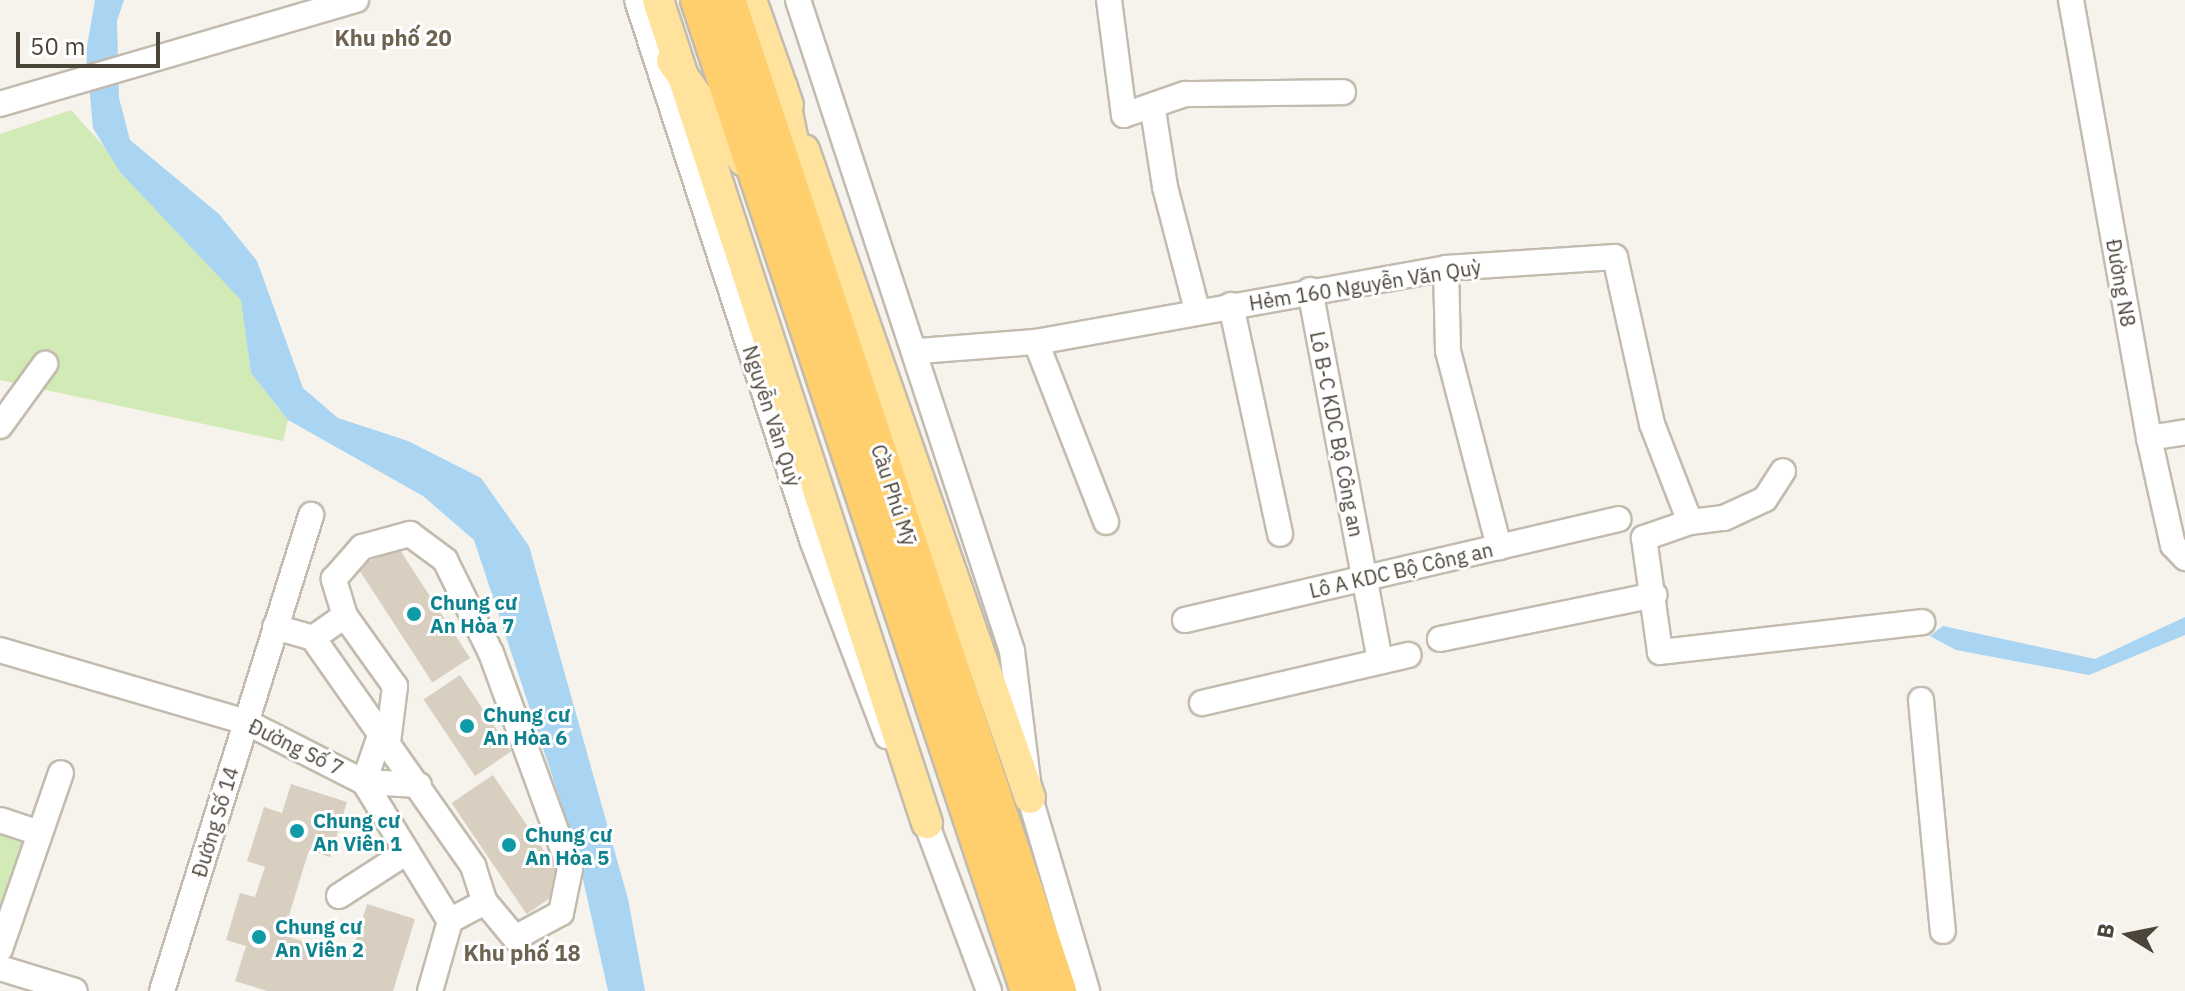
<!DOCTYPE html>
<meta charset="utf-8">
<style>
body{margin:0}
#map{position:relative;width:2185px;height:991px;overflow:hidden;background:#f6f3ec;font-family:"IBM Plex Sans",sans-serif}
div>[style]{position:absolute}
.green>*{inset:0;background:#d2eab5}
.water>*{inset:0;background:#a9d4f2}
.building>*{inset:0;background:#d8cfc1;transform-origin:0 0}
.roads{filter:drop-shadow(2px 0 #c2bbae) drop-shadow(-2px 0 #c2bbae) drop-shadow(0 2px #c2bbae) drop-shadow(0 -2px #c2bbae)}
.minor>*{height:24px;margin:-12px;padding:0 12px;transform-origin:12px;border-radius:12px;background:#fff}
.major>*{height:30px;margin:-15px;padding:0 15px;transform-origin:15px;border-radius:15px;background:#ffe39c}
.highway>*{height:34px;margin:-17px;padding:0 17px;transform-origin:17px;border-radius:17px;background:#ffcf6e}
.dots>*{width:22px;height:22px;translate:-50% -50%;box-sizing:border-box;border:4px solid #fff;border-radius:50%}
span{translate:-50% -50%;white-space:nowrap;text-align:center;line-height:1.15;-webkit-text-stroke:6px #fff;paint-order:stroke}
.street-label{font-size:20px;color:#4b4439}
.culture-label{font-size:20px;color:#0d838f;font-weight:700}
.left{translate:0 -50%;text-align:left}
.neighbourhood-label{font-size:22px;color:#6e6250;font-weight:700}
.north{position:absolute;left:2089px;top:895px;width:80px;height:80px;-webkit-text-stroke:6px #fff;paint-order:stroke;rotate:280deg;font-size:22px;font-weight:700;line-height:32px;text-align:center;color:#4b4439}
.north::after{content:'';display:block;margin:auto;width:28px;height:36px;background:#4b4439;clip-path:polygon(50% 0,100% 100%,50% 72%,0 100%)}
.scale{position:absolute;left:16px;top:32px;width:144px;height:36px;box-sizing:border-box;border:4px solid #4b4439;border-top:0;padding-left:10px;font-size:24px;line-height:28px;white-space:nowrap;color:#4b4439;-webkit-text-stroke:6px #fff;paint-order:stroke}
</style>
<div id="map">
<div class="green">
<div style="clip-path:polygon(71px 110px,242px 300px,251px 373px,288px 420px,283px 441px,0 380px,0 134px)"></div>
<div style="clip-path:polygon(0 835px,23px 843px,0 915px)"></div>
</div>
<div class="water">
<div style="clip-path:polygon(95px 0,124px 0,117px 21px,119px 98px,130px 140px,219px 214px,257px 261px,303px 388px,338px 418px,408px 441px,481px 478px,529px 546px,628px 899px,645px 991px,608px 991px,576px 848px,474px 540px,423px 496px,288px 420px,251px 373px,241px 300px,120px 172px,93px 128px,86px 52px)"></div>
<div style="clip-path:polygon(2185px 617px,2185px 635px,2089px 675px,1956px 650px,1930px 636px,1943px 626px,2095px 659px)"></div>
</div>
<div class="building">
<div style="left:396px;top:544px;width:136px;height:45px;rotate:57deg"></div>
<div style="left:460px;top:675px;width:92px;height:44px;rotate:56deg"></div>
<div style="left:493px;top:775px;width:134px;height:50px;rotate:56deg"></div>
<div style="clip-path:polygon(291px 784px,347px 802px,330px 857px,309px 850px,283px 935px,351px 956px,367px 904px,415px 919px,393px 991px,267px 991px,235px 981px,246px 946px,226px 940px,240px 893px,255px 897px,265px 867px,247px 861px,264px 807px,282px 813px)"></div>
</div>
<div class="roads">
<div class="minor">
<div style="left:637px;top:0;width:568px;rotate:72.04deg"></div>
<div style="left:812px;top:540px;width:210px;rotate:69.1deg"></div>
<div style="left:798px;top:0;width:685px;rotate:71.8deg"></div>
<div style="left:1012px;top:651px;width:148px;rotate:83deg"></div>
<div style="left:1030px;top:798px;width:201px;rotate:73.5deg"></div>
<div style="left:1109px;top:0;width:116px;rotate:82.6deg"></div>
<div style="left:1124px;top:115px;width:65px;rotate:-19deg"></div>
<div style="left:1185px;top:94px;width:158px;rotate:-0.7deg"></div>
<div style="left:2071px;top:0;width:445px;rotate:79.9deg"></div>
<div style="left:2149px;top:438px;width:110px;rotate:77.4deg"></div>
<div style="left:2173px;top:545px;width:18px;rotate:47deg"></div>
<div style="left:0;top:104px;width:371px;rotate:-16.3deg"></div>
<div style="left:1153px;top:110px;width:78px;rotate:81.1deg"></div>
<div style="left:1165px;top:187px;width:127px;rotate:75.4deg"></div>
<div style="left:1446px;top:268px;width:83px;rotate:88.6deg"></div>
<div style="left:1448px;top:351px;width:203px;rotate:75.4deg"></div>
<div style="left:1310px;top:290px;width:378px;rotate:79.3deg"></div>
<div style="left:1231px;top:305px;width:234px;rotate:77.9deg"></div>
<div style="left:1036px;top:342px;width:193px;rotate:68.7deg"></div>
<div style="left:918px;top:351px;width:118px;rotate:-4.4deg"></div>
<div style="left:1036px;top:342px;width:417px;rotate:-10.2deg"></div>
<div style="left:1446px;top:268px;width:169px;rotate:-3.7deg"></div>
<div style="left:1615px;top:257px;width:171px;rotate:77.5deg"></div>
<div style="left:1652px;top:424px;width:105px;rotate:68.8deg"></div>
<div style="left:1690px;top:522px;width:49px;rotate:160.8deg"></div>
<div style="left:1644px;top:538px;width:115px;rotate:82deg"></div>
<div style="left:1660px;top:652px;width:264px;rotate:-6.5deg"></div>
<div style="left:0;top:426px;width:77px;rotate:-54deg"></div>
<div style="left:2149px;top:438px;width:36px;rotate:-9deg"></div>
<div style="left:1690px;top:522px;width:34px;rotate:-7deg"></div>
<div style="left:1724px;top:518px;width:45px;rotate:-24.9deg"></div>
<div style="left:1765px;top:499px;width:33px;rotate:-57deg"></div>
<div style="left:345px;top:616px;width:86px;rotate:54.5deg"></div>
<div style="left:395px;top:686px;width:56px;rotate:97.1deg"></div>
<div style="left:1185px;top:620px;width:445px;rotate:-13.1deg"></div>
<div style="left:275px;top:627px;width:40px;rotate:16deg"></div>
<div style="left:313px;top:638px;width:279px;rotate:54.9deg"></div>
<div style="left:473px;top:866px;width:38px;rotate:72deg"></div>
<div style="left:485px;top:902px;width:40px;rotate:152deg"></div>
<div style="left:313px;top:638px;width:39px;rotate:-35deg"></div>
<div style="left:345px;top:616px;width:39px;rotate:-107deg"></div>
<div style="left:334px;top:579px;width:43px;rotate:-48.8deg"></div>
<div style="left:362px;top:547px;width:50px;rotate:-15.2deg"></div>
<div style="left:410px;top:534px;width:44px;rotate:36.6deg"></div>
<div style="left:445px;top:560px;width:104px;rotate:63.7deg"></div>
<div style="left:491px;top:653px;width:230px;rotate:69.9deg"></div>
<div style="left:570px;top:869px;width:45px;rotate:101.6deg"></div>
<div style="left:561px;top:913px;width:52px;rotate:151.5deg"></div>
<div style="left:515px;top:938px;width:47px;rotate:-129.8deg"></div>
<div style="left:1440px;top:639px;width:219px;rotate:-11.6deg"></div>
<div style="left:0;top:650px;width:256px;rotate:16.3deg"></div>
<div style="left:246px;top:722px;width:132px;rotate:27deg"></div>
<div style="left:364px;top:782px;width:163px;rotate:58.3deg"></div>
<div style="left:450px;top:921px;width:73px;rotate:105.9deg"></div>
<div style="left:1921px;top:700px;width:232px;rotate:84.6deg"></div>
<div style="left:1202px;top:703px;width:212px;rotate:-13.1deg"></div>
<div style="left:364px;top:782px;width:55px;rotate:3.1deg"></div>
<div style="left:364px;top:782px;width:52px;rotate:-70.9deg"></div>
<div style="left:921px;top:809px;width:194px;rotate:69.5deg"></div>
<div style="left:0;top:820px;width:41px;rotate:18.4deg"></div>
<div style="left:339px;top:896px;width:81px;rotate:-32.9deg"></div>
<div style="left:0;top:949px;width:186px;rotate:-70.9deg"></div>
<div style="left:0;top:968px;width:78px;rotate:17deg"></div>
<div style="left:162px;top:991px;width:499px;rotate:-72.6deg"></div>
</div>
<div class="major">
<div style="left:658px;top:0;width:866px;rotate:71.9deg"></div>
<div style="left:751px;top:0;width:111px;rotate:70.6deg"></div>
<div style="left:672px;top:61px;width:122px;rotate:54.4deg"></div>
<div style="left:782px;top:87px;width:91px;rotate:78.6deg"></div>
<div style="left:804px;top:150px;width:686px;rotate:70.77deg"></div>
</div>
<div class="highway">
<div style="left:698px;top:0;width:1045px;rotate:71.58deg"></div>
<div style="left:728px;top:0;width:1045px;rotate:71.53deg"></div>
</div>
</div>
<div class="dots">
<div style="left:414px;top:614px;background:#0f9aa8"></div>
<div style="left:467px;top:726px;background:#0f9aa8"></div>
<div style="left:297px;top:831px;background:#0f9aa8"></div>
<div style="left:509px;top:845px;background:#0f9aa8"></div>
<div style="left:259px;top:937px;background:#0f9aa8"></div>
</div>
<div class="street-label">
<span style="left:2121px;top:283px;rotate:80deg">Đường N8</span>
<span style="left:1365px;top:285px;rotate:-9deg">Hẻm 160 Nguyễn Văn Quỳ</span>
<span style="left:772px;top:416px;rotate:72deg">Nguyễn Văn Quỳ</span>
<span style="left:1337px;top:434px;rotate:79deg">Lô B-C KDC Bộ Công an</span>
<span style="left:894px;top:495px;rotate:72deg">Cầu Phú Mỹ</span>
<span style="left:1401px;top:570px;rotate:-13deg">Lô A KDC Bộ Công an</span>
<span style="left:296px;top:747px;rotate:26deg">Đường Số 7</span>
<span style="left:215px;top:822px;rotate:-73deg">Đường Số 14</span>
</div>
<div class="culture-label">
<span class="left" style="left:430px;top:614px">Chung cư<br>An Hòa 7</span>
<span class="left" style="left:483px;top:726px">Chung cư<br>An Hòa 6</span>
<span class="left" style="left:313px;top:832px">Chung cư<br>An Viên 1</span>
<span class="left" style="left:525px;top:846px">Chung cư<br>An Hòa 5</span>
<span class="left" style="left:275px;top:938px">Chung cư<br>An Viên 2</span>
</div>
<div class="neighbourhood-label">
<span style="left:393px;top:38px">Khu phố 20</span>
<span style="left:522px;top:953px">Khu phố 18</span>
</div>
<div class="north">B</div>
<div class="scale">50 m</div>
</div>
